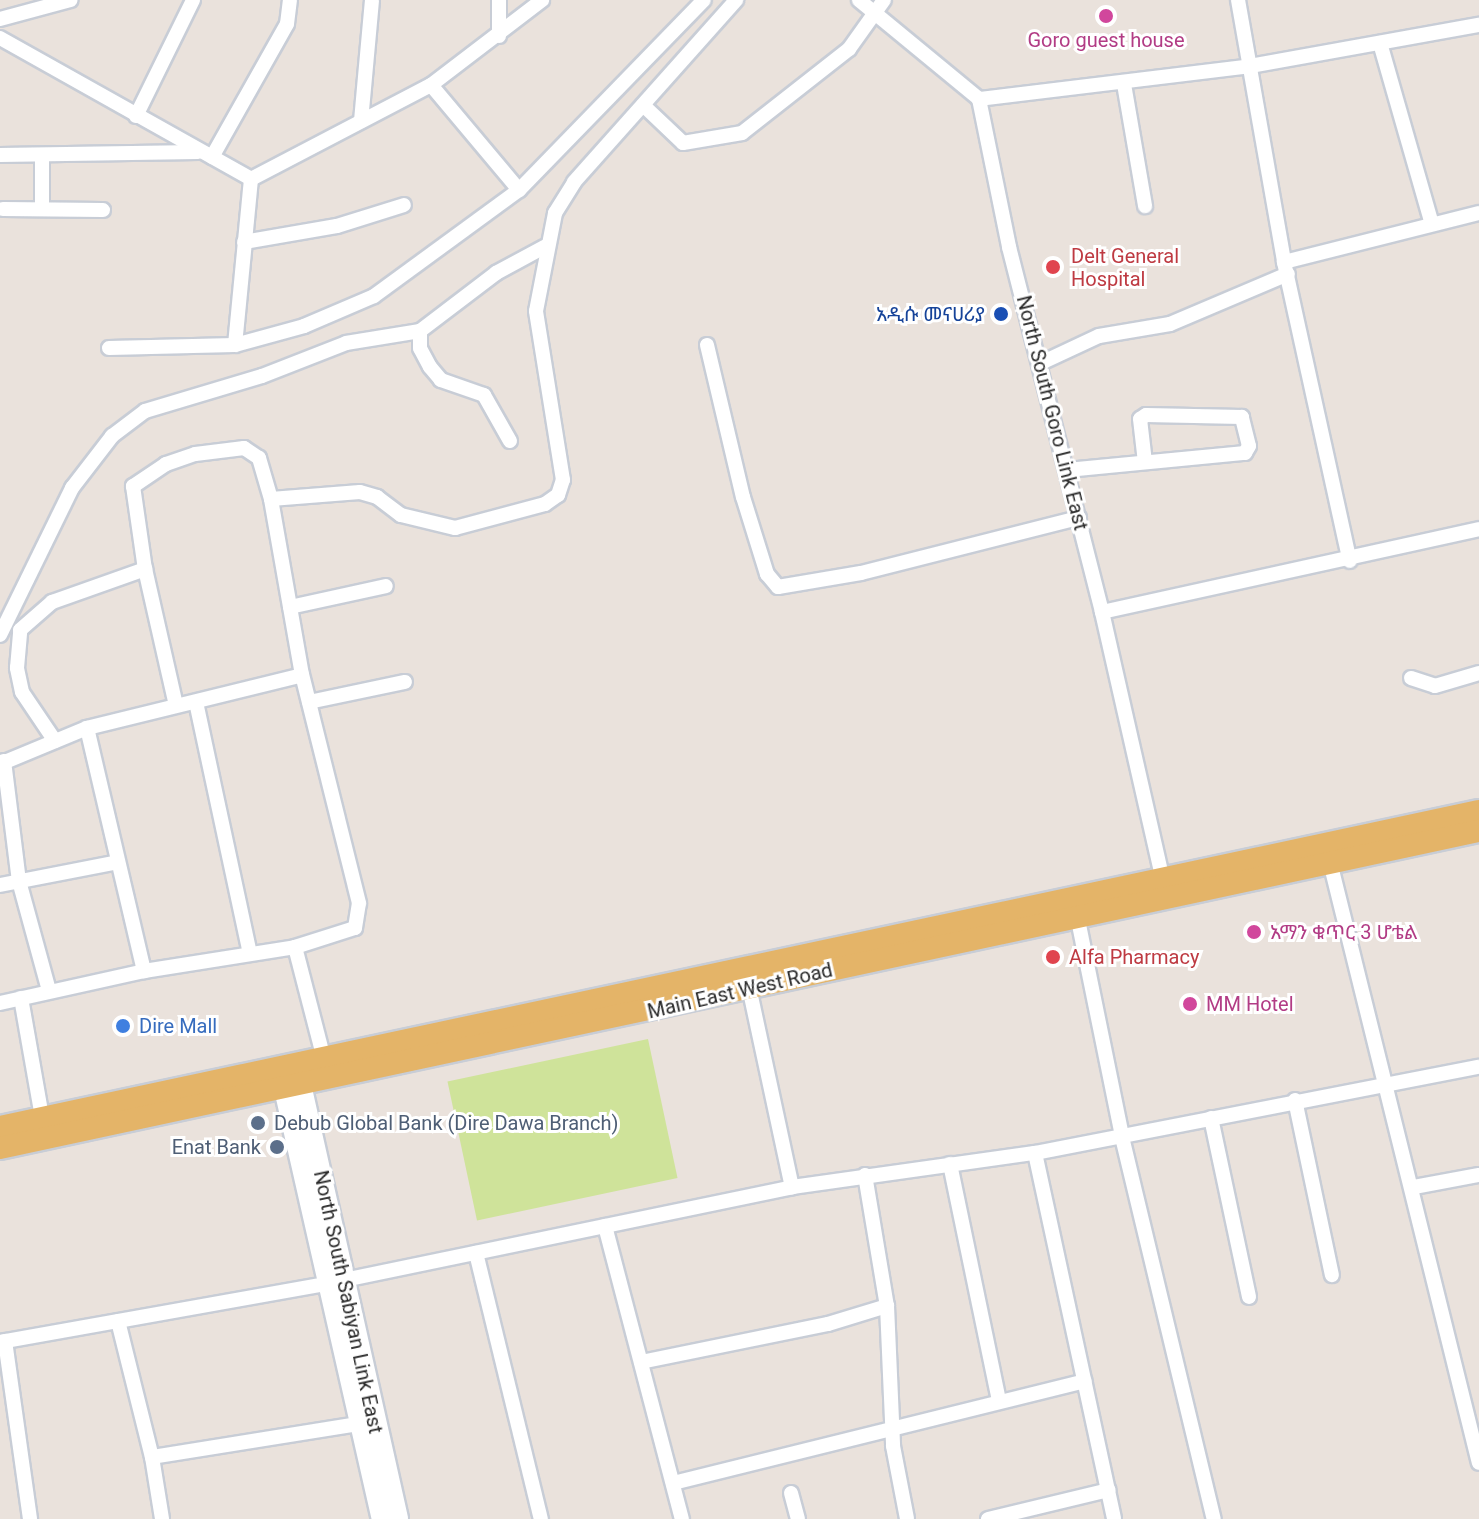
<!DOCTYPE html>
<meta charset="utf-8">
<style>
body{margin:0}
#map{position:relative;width:1479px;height:1519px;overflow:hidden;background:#eae2dc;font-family:Roboto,"Noto Sans Ethiopic",sans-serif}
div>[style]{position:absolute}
.pitch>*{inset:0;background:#cfe39a;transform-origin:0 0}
.roads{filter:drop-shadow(2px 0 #c8cdd6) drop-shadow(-2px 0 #c8cdd6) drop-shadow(0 2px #c8cdd6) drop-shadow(0 -2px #c8cdd6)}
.minor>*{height:14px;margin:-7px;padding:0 7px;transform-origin:7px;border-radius:7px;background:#fff}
.secondary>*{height:20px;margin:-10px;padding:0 10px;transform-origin:10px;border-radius:10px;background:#fff}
.primary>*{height:22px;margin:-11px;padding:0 11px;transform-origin:11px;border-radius:11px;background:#e4b468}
.dots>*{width:22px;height:22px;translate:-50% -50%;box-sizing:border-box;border:4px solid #fff;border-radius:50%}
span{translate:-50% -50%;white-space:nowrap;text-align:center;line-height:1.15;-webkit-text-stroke:6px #fff;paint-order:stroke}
.hotel-label{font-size:20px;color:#b23c85}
.left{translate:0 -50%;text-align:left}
.health-label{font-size:20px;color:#be3a42}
.transit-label{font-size:20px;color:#164399}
.right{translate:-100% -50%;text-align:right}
.street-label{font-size:20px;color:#292929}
.shop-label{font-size:20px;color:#366cbe}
.service-label{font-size:20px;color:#4e5e75}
</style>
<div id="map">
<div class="pitch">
<div style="left:648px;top:1039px;width:142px;height:205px;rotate:78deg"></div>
</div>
<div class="roads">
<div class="minor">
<div style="left:859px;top:0;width:156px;rotate:39.5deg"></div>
<div style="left:979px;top:99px;width:151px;rotate:78.5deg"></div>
<div style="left:1009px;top:247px;width:377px;rotate:75.7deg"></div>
<div style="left:1102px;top:612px;width:280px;rotate:77.2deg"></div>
<div style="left:1238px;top:0;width:266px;rotate:80deg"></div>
<div style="left:1284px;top:262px;width:306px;rotate:77.6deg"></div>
<div style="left:0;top:19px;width:73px;rotate:-15deg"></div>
<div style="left:499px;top:36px;width:36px;rotate:-90deg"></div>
<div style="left:0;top:38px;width:288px;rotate:29.3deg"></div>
<div style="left:251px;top:179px;width:203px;rotate:-27.6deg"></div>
<div style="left:431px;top:85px;width:140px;rotate:-37.4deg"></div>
<div style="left:1380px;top:43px;width:188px;rotate:74deg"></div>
<div style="left:1124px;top:84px;width:124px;rotate:80.2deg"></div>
<div style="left:431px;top:85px;width:137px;rotate:50deg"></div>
<div style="left:979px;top:99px;width:273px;rotate:-6.9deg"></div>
<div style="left:1250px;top:66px;width:233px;rotate:-10.2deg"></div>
<div style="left:643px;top:105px;width:55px;rotate:43.5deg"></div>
<div style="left:683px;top:143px;width:60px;rotate:-9.6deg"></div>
<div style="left:742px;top:133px;width:136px;rotate:-38.1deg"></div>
<div style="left:849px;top:49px;width:60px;rotate:-54.5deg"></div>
<div style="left:136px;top:116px;width:129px;rotate:-63.8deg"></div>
<div style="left:361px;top:121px;width:121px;rotate:-84.8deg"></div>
<div style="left:0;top:155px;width:198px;rotate:-0.9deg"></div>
<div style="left:42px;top:155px;width:53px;rotate:90deg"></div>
<div style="left:212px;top:157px;width:153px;rotate:-60.6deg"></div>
<div style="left:287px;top:24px;width:24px;rotate:-83deg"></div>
<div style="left:3px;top:209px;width:100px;rotate:0.6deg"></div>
<div style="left:244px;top:242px;width:94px;rotate:-9.8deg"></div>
<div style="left:337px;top:226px;width:70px;rotate:-17.4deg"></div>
<div style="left:1284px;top:262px;width:201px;rotate:-14.1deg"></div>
<div style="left:235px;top:345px;width:167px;rotate:-84.5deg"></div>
<div style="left:707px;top:345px;width:156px;rotate:76.7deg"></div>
<div style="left:743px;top:497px;width:81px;rotate:72.7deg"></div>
<div style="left:767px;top:574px;width:17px;rotate:50deg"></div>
<div style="left:778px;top:587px;width:84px;rotate:-9.6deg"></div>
<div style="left:861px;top:573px;width:225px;rotate:-14.2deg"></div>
<div style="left:109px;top:348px;width:126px;rotate:-1.4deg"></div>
<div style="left:235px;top:345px;width:72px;rotate:-15.4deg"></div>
<div style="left:304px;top:326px;width:76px;rotate:-23.2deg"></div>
<div style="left:374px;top:296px;width:180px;rotate:-36.2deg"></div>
<div style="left:519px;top:190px;width:265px;rotate:-45.8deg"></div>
<div style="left:1041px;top:363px;width:64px;rotate:-25deg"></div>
<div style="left:1099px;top:336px;width:72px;rotate:-9.6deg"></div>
<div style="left:1170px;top:324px;width:128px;rotate:-23deg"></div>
<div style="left:510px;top:441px;width:53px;rotate:-119.5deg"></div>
<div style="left:484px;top:395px;width:46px;rotate:-160.8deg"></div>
<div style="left:441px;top:380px;width:17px;rotate:-130deg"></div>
<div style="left:430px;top:367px;width:21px;rotate:-118deg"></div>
<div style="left:420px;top:348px;width:17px;rotate:-90deg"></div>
<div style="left:420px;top:331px;width:96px;rotate:-37.3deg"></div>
<div style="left:496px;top:273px;width:55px;rotate:-28.4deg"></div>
<div style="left:1067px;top:470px;width:179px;rotate:-5.5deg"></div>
<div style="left:1245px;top:453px;width:8px;rotate:-60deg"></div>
<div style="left:1249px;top:446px;width:30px;rotate:-104deg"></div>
<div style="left:1242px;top:417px;width:96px;rotate:-178.8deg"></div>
<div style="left:1146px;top:415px;width:7px;rotate:146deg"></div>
<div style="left:1140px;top:419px;width:43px;rotate:83.4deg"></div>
<div style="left:271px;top:499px;width:89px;rotate:-4.5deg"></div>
<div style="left:360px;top:492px;width:18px;rotate:16deg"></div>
<div style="left:377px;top:497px;width:30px;rotate:37deg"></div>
<div style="left:401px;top:515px;width:56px;rotate:13.5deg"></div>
<div style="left:455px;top:528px;width:93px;rotate:-14.9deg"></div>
<div style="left:545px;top:504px;width:16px;rotate:-35deg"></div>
<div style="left:558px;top:495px;width:16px;rotate:-72deg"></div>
<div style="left:563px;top:480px;width:171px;rotate:-99.1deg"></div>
<div style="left:536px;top:311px;width:100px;rotate:-79deg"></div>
<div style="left:555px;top:213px;width:36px;rotate:-58deg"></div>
<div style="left:574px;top:182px;width:244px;rotate:-48.3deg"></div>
<div style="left:290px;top:607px;width:98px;rotate:-12.3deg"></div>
<div style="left:1102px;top:612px;width:386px;rotate:-12.4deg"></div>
<div style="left:0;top:635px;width:164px;rotate:-63.9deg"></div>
<div style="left:72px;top:488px;width:66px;rotate:-52.4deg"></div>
<div style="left:112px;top:436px;width:41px;rotate:-37.1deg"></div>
<div style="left:145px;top:411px;width:122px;rotate:-16.7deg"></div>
<div style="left:262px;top:376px;width:90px;rotate:-21.4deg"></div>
<div style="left:346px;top:343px;width:75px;rotate:-9.2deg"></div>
<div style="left:1411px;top:678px;width:25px;rotate:18deg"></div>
<div style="left:1435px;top:686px;width:46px;rotate:-16.5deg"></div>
<div style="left:196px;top:702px;width:257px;rotate:77.9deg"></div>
<div style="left:309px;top:702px;width:98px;rotate:-11.8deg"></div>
<div style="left:87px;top:728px;width:250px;rotate:76.8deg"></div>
<div style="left:55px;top:741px;width:59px;rotate:-124deg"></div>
<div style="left:22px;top:692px;width:25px;rotate:-102deg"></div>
<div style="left:17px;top:668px;width:38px;rotate:-85deg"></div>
<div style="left:20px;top:630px;width:43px;rotate:-41.2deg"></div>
<div style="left:52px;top:602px;width:99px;rotate:-19.5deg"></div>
<div style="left:4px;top:761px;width:121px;rotate:82.9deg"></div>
<div style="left:19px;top:881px;width:114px;rotate:74.7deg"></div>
<div style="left:0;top:764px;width:94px;rotate:-22.5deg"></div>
<div style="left:87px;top:728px;width:221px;rotate:-13.8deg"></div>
<div style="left:1329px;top:858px;width:623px;rotate:76.08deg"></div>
<div style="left:0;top:885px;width:120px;rotate:-11deg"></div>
<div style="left:1076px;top:910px;width:232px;rotate:78.5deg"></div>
<div style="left:1122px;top:1137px;width:393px;rotate:76.5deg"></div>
<div style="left:295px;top:947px;width:116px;rotate:75.5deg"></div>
<div style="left:749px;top:987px;width:205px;rotate:77.9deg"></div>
<div style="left:21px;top:998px;width:127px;rotate:80deg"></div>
<div style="left:0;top:1003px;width:148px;rotate:-12.5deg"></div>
<div style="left:144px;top:971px;width:153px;rotate:-9deg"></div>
<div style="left:295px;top:947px;width:63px;rotate:-17.6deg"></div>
<div style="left:355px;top:928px;width:25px;rotate:-81deg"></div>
<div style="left:359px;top:903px;width:235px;rotate:-104deg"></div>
<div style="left:302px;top:675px;width:179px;rotate:-100deg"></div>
<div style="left:271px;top:499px;width:43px;rotate:-106.3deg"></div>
<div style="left:259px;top:458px;width:18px;rotate:-146deg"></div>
<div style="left:244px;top:448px;width:49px;rotate:173deg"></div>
<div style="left:195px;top:454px;width:31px;rotate:161deg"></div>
<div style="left:166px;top:464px;width:40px;rotate:146deg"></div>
<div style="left:133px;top:486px;width:84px;rotate:81.8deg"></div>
<div style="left:145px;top:569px;width:139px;rotate:77.2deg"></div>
<div style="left:1295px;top:1100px;width:179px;rotate:78.1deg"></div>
<div style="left:1211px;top:1118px;width:183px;rotate:78deg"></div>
<div style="left:1035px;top:1153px;width:374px;rotate:77.8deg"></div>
<div style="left:950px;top:1164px;width:241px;rotate:78.3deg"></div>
<div style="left:865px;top:1175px;width:133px;rotate:80.5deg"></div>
<div style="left:887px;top:1306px;width:140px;rotate:87.5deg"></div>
<div style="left:893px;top:1446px;width:74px;rotate:79.1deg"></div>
<div style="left:1414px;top:1187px;width:66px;rotate:-10.5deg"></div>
<div style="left:605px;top:1226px;width:303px;rotate:75.3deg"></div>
<div style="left:476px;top:1253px;width:274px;rotate:76.3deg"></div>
<div style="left:118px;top:1321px;width:140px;rotate:76deg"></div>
<div style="left:152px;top:1457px;width:63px;rotate:80.8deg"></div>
<div style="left:5px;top:1341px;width:180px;rotate:82deg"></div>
<div style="left:0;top:1342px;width:330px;rotate:-10.1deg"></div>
<div style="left:325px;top:1284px;width:477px;rotate:-11.7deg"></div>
<div style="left:792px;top:1187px;width:245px;rotate:-8deg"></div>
<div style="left:1035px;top:1153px;width:452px;rotate:-11deg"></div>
<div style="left:641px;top:1362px;width:191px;rotate:-11.5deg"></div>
<div style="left:828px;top:1324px;width:62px;rotate:-17deg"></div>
<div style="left:152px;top:1457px;width:208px;rotate:-9.1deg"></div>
<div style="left:673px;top:1483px;width:424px;rotate:-13.9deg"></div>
<div style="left:791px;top:1493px;width:27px;rotate:75deg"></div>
<div style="left:988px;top:1519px;width:124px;rotate:-13.5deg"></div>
</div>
<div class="secondary">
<div style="left:280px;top:1071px;width:459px;rotate:77.2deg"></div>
<div style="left:298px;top:1071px;width:459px;rotate:77.4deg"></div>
</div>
<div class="primary">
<div style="left:0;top:1127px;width:1512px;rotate:-12.06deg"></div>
<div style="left:0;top:1148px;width:1513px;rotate:-12.1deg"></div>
</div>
</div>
<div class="dots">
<div style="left:1106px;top:16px;background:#d1479c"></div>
<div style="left:1053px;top:267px;background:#e0444e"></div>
<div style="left:1001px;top:314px;background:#1a4fb4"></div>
<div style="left:1254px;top:932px;background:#d1479c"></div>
<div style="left:1053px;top:957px;background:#e0444e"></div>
<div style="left:1190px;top:1004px;background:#d1479c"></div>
<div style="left:123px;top:1026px;background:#3f7fe0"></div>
<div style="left:258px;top:1123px;background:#5c6f8a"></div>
<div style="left:277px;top:1147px;background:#5c6f8a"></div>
</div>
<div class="hotel-label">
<span style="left:1106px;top:40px">Goro guest house</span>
<span class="left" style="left:1270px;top:932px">አማን ቁጥር 3 ሆቴል</span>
<span class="left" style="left:1206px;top:1004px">MM Hotel</span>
</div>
<div class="health-label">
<span class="left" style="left:1071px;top:268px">Delt General<br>Hospital</span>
<span class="left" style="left:1069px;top:957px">Alfa Pharmacy</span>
</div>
<div class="transit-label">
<span class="right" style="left:985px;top:314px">አዲሱ መናሀሪያ</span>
</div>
<div class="street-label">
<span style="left:1052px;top:413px;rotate:76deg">North South Goro Link East</span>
<span style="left:740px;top:991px;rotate:-13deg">Main East West Road</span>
<span style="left:348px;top:1302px;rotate:78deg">North South Sabiyan Link East</span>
</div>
<div class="shop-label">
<span class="left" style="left:139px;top:1026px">Dire Mall</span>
</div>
<div class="service-label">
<span class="left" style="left:274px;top:1123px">Debub Global Bank (Dire Dawa Branch)</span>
<span class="right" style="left:261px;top:1147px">Enat Bank</span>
</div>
</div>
